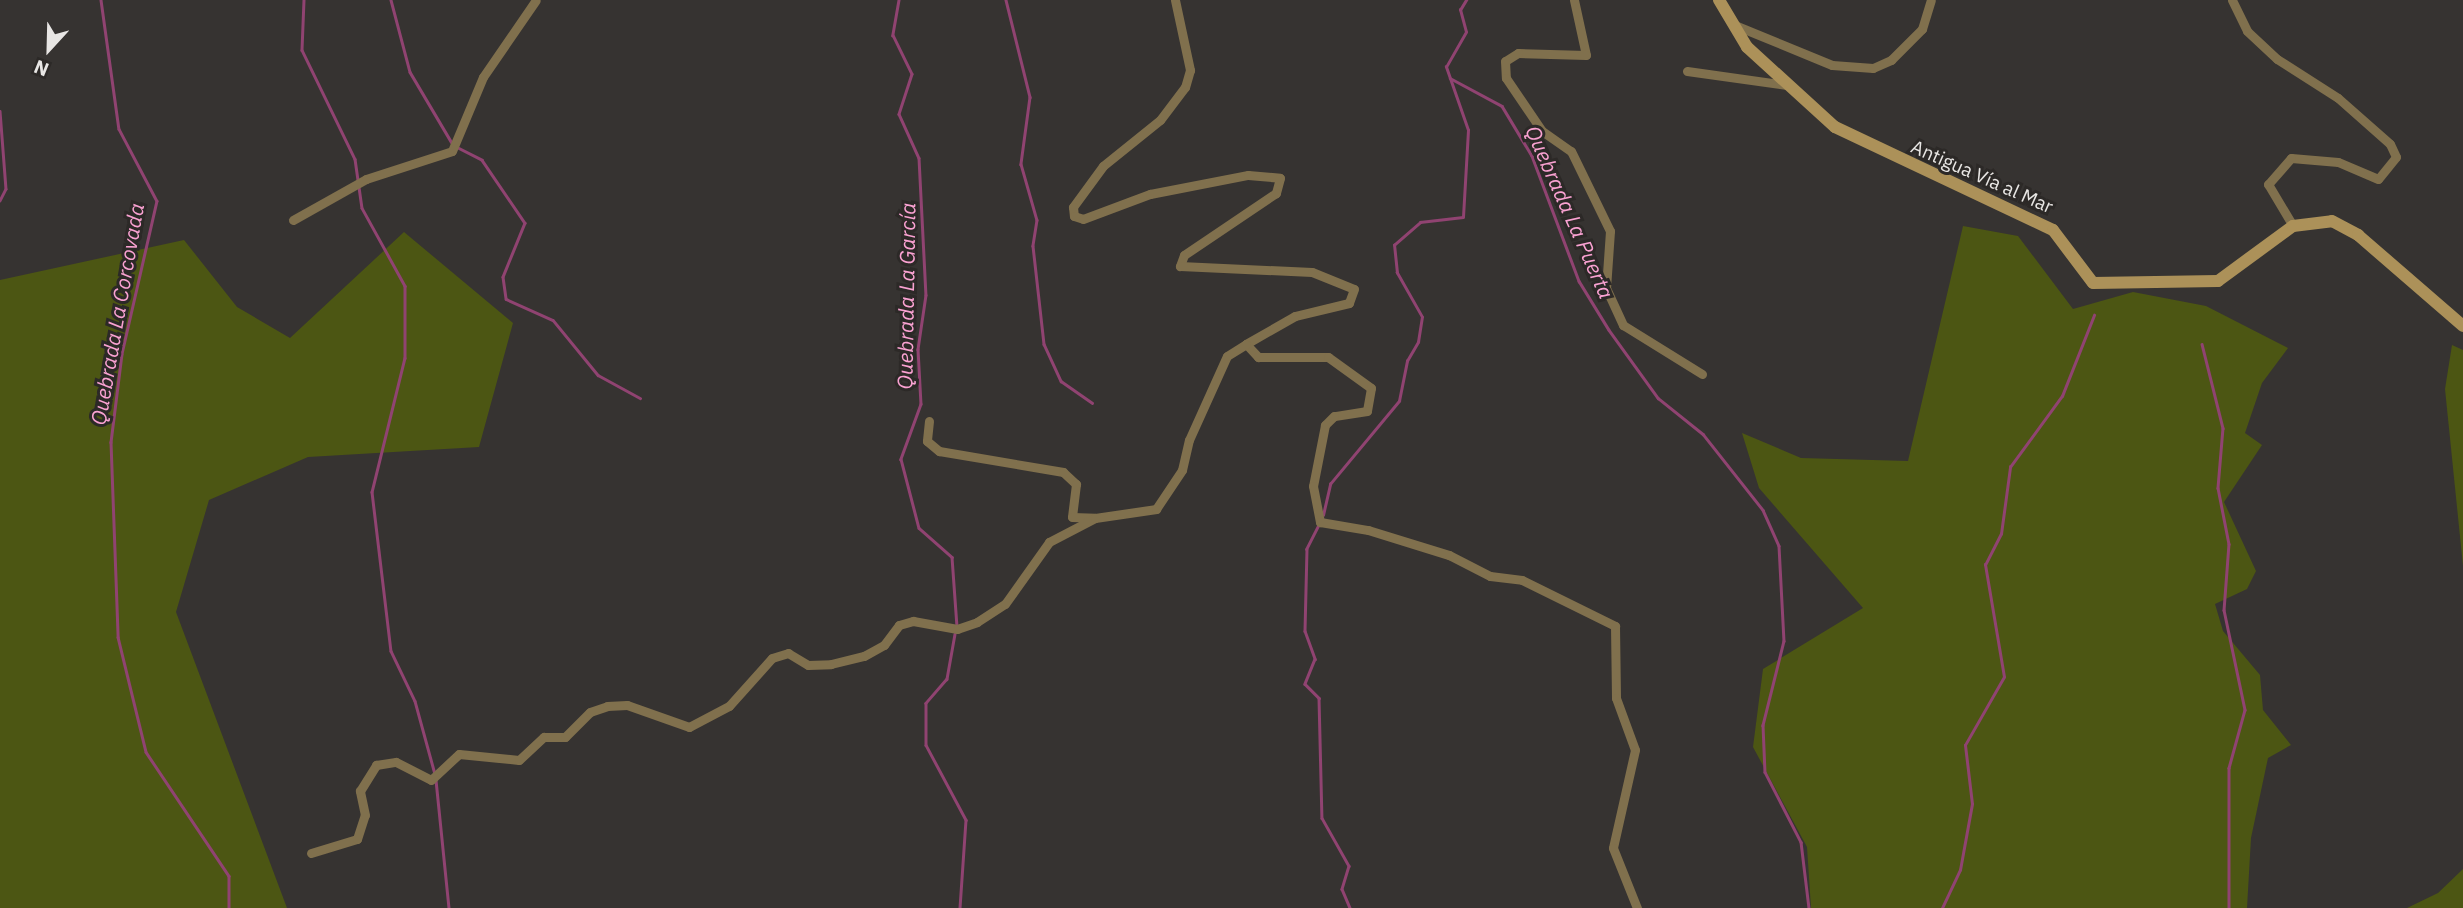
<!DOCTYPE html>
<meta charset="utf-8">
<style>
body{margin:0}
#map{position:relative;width:2463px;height:908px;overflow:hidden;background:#363331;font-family:"IBM Plex Sans",sans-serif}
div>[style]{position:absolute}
.green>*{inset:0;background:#4c5613}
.stream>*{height:2.5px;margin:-1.25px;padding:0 1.25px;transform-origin:1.25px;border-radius:1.25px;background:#904371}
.street>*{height:9px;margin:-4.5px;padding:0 4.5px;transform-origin:4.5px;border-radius:4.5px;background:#80704d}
.secondary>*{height:12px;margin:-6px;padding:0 6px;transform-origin:6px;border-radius:6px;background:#ac9159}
span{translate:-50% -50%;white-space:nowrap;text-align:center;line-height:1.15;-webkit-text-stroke:6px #2c2927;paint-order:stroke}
.street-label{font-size:19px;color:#e8e6e4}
.water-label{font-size:21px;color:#faa2d2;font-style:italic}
.north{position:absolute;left:14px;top:14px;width:70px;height:70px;-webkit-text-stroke:5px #2c2927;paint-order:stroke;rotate:202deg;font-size:19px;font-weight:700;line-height:28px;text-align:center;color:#e8e6e4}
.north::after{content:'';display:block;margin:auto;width:24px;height:32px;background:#e8e6e4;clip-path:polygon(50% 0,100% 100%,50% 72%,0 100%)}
</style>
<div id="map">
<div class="green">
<div style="clip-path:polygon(1963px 226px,2018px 236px,2073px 309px,2133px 292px,2206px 306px,2288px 348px,2262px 383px,2245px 433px,2262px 445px,2224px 502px,2256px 571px,2247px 589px,2215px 604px,2223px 631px,2260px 675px,2263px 710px,2291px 745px,2268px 758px,2251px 838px,2247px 908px,1811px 908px,1807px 847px,1753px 747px,1763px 669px,1863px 608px,1759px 488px,1742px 433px,1801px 458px,1908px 461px)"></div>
<div style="clip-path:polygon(404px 232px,513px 323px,479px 447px,308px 457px,209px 500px,176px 612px,287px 908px,0 908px,0 280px,184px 240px,237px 307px,290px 338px)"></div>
<div style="clip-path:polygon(2452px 345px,2463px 350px,2463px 566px,2445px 389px)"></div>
<div style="clip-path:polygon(2463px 869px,2463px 908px,2407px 908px,2438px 893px)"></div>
</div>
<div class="stream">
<div style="left:101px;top:0;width:130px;rotate:82.1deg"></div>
<div style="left:119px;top:129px;width:81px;rotate:62.2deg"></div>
<div style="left:157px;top:201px;width:157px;rotate:102.9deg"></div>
<div style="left:122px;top:354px;width:89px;rotate:97.1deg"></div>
<div style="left:111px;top:442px;width:195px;rotate:87.9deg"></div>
<div style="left:118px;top:637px;width:118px;rotate:76.3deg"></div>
<div style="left:146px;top:752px;width:149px;rotate:56.2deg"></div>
<div style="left:229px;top:876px;width:32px;rotate:90deg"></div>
<div style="left:304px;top:0;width:50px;rotate:92.3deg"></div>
<div style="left:302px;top:50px;width:121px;rotate:64.1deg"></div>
<div style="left:355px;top:159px;width:49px;rotate:81.9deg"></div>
<div style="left:362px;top:208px;width:89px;rotate:61.1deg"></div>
<div style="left:405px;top:286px;width:72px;rotate:90deg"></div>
<div style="left:405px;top:358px;width:138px;rotate:103.8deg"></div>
<div style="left:372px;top:492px;width:160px;rotate:83.2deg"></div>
<div style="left:391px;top:651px;width:55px;rotate:64.4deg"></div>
<div style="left:415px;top:701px;width:76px;rotate:74.7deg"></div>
<div style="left:391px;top:0;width:74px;rotate:75.2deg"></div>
<div style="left:410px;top:72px;width:82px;rotate:59.4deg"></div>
<div style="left:899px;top:0;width:36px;rotate:100deg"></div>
<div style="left:893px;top:35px;width:43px;rotate:64deg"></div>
<div style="left:912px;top:74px;width:42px;rotate:108deg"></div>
<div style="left:899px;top:114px;width:48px;rotate:65.6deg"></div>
<div style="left:919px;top:158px;width:137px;rotate:87.1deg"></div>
<div style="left:926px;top:295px;width:55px;rotate:98.4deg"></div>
<div style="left:918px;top:349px;width:55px;rotate:86.9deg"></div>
<div style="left:921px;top:404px;width:59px;rotate:110deg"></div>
<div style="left:901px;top:459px;width:71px;rotate:75.4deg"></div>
<div style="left:919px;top:528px;width:44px;rotate:41.3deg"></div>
<div style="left:952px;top:557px;width:69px;rotate:85.9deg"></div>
<div style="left:1006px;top:0;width:100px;rotate:76.1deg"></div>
<div style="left:1030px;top:97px;width:68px;rotate:97.7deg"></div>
<div style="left:1021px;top:164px;width:58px;rotate:74.1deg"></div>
<div style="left:1037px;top:220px;width:26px;rotate:99deg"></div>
<div style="left:1033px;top:246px;width:99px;rotate:83.6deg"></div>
<div style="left:1044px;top:344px;width:41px;rotate:65.3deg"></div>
<div style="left:1061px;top:381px;width:38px;rotate:35deg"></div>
<div style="left:1450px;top:78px;width:59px;rotate:28.3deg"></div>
<div style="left:1502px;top:106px;width:58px;rotate:59deg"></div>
<div style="left:1532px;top:156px;width:134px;rotate:69.4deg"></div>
<div style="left:1579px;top:281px;width:57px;rotate:58.5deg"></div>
<div style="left:1609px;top:330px;width:84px;rotate:54.2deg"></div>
<div style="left:1658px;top:398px;width:58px;rotate:38.7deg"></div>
<div style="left:1703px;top:434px;width:97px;rotate:51.7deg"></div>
<div style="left:1763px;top:510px;width:39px;rotate:66deg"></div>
<div style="left:1779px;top:546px;width:95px;rotate:87deg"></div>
<div style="left:1784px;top:641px;width:87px;rotate:104deg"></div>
<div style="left:1763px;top:725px;width:47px;rotate:87.6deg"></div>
<div style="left:1765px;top:772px;width:79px;rotate:62.8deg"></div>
<div style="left:1801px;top:842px;width:66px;rotate:83.1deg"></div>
<div style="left:0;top:111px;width:78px;rotate:85.6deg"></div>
<div style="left:6px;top:189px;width:13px;rotate:117deg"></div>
<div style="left:457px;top:147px;width:28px;rotate:27deg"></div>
<div style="left:482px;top:160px;width:76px;rotate:55.7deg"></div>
<div style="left:525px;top:223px;width:58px;rotate:112.2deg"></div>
<div style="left:503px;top:277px;width:22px;rotate:82deg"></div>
<div style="left:506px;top:299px;width:51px;rotate:24.1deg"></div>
<div style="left:553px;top:320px;width:71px;rotate:50.7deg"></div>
<div style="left:598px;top:375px;width:48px;rotate:28.7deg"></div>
<div style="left:2202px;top:344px;width:87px;rotate:76deg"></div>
<div style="left:2223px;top:428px;width:60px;rotate:94.8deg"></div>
<div style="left:2218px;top:488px;width:57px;rotate:78.9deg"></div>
<div style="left:2229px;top:544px;width:66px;rotate:94.3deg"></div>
<div style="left:2224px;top:610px;width:102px;rotate:78.1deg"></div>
<div style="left:2245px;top:710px;width:60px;rotate:105.4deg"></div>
<div style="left:2229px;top:768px;width:140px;rotate:90deg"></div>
<div style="left:1323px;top:515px;width:32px;rotate:-77deg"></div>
<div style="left:1330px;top:484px;width:108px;rotate:-50.3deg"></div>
<div style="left:1399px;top:401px;width:41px;rotate:-78.7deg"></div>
<div style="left:1407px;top:361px;width:22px;rotate:-60deg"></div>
<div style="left:1418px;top:342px;width:25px;rotate:-81deg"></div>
<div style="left:1422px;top:317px;width:51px;rotate:-119.6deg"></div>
<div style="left:1397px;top:273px;width:28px;rotate:-96deg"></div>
<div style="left:1394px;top:245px;width:35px;rotate:-41deg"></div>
<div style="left:1420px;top:222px;width:43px;rotate:-6.6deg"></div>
<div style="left:1463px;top:217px;width:87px;rotate:-86.7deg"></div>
<div style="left:1468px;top:130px;width:67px;rotate:-109.2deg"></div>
<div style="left:1446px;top:67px;width:40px;rotate:-60.3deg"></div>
<div style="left:1466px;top:32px;width:23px;rotate:-105deg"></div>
<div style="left:1460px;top:10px;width:12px;rotate:-59deg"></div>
<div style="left:1319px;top:525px;width:27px;rotate:117deg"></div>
<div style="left:1307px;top:549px;width:82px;rotate:91.4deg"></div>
<div style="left:1305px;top:631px;width:30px;rotate:70deg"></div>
<div style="left:1315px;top:659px;width:27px;rotate:112deg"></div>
<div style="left:1305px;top:684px;width:20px;rotate:45deg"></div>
<div style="left:1319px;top:698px;width:120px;rotate:88.6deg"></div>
<div style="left:1322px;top:818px;width:55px;rotate:60.6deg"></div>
<div style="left:1349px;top:866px;width:24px;rotate:107deg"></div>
<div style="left:1342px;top:889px;width:21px;rotate:67deg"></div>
<div style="left:955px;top:634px;width:46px;rotate:100.1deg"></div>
<div style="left:947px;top:679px;width:32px;rotate:131deg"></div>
<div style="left:926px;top:703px;width:42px;rotate:90deg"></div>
<div style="left:926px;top:745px;width:85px;rotate:61.9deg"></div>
<div style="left:966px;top:820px;width:88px;rotate:93.9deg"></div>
<div style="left:436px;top:780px;width:129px;rotate:84.2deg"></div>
<div style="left:1942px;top:908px;width:42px;rotate:-64.7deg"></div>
<div style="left:1960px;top:870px;width:67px;rotate:-79.7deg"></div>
<div style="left:1972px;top:804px;width:59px;rotate:-96.8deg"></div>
<div style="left:1965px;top:745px;width:78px;rotate:-60.2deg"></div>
<div style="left:2004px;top:677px;width:114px;rotate:-99.6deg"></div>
<div style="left:1985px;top:565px;width:35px;rotate:-63deg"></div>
<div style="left:2001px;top:534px;width:68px;rotate:-82.3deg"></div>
<div style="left:2010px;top:467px;width:88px;rotate:-53.8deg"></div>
<div style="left:2062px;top:396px;width:87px;rotate:-68.4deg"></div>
</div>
<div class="street">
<div style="left:1175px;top:0;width:72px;rotate:77.9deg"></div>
<div style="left:1190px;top:70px;width:18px;rotate:106deg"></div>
<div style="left:1185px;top:87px;width:41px;rotate:127.1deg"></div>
<div style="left:1160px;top:120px;width:73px;rotate:141.1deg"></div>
<div style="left:1103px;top:166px;width:51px;rotate:126.2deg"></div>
<div style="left:1073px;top:207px;width:9px;rotate:84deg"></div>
<div style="left:1074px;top:216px;width:9px;rotate:18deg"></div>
<div style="left:1083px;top:219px;width:72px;rotate:-20.5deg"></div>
<div style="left:1150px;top:194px;width:100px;rotate:-11deg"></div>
<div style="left:1248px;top:175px;width:32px;rotate:5deg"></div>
<div style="left:1280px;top:178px;width:16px;rotate:105deg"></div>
<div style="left:1276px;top:193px;width:111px;rotate:146deg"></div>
<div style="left:1184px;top:255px;width:12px;rotate:110deg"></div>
<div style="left:1180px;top:266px;width:132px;rotate:2.6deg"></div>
<div style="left:1312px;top:272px;width:45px;rotate:22deg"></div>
<div style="left:1354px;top:289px;width:15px;rotate:110deg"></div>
<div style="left:1349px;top:303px;width:56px;rotate:166.5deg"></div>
<div style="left:1295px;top:316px;width:56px;rotate:150.3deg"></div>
<div style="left:1246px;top:344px;width:18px;rotate:47deg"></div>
<div style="left:1258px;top:357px;width:70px"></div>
<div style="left:1328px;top:357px;width:53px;rotate:35.8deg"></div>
<div style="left:1371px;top:388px;width:23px;rotate:100deg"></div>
<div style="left:1367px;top:411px;width:33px;rotate:171deg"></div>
<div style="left:1334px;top:416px;width:13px;rotate:135deg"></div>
<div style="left:1325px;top:425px;width:62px;rotate:101.1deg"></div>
<div style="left:1313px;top:486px;width:37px;rotate:79deg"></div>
<div style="left:1320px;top:522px;width:49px;rotate:9.5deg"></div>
<div style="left:1368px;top:530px;width:85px;rotate:17.2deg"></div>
<div style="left:1449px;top:555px;width:46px;rotate:27.1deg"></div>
<div style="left:1490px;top:576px;width:32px;rotate:7deg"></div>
<div style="left:1522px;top:580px;width:104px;rotate:26.3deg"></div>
<div style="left:1615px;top:626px;width:72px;rotate:89.2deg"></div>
<div style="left:1616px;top:698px;width:55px;rotate:69.9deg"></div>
<div style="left:1635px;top:750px;width:100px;rotate:102.7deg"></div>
<div style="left:1613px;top:848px;width:65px;rotate:68.2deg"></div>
<div style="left:1574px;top:0;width:56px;rotate:77.7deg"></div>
<div style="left:1586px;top:55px;width:68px;rotate:-178.3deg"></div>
<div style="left:1518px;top:53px;width:15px;rotate:148deg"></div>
<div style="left:1505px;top:61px;width:17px;rotate:87deg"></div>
<div style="left:1506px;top:78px;width:64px;rotate:55.8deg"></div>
<div style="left:1542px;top:131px;width:35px;rotate:35deg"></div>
<div style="left:1571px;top:151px;width:89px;rotate:64deg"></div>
<div style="left:1610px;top:231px;width:57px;rotate:94deg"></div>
<div style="left:1606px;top:288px;width:41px;rotate:65.3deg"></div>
<div style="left:1623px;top:325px;width:93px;rotate:31.8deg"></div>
<div style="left:2232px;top:0;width:34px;rotate:64deg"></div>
<div style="left:2247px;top:31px;width:41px;rotate:43deg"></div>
<div style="left:2277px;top:59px;width:72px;rotate:32.6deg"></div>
<div style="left:2338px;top:98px;width:69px;rotate:41.5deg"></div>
<div style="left:2390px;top:144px;width:14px;rotate:65deg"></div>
<div style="left:2396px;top:157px;width:28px;rotate:129deg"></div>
<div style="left:2378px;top:179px;width:43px;rotate:-157deg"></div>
<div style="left:2338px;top:162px;width:47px;rotate:-175.1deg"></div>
<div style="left:2291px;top:158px;width:35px;rotate:131deg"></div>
<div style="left:2268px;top:184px;width:49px;rotate:59.2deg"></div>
<div style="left:1732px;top:24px;width:108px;rotate:22.3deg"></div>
<div style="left:1832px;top:65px;width:41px;rotate:4.2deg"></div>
<div style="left:1873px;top:68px;width:20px;rotate:-24deg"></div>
<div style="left:1891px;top:60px;width:44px;rotate:-45deg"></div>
<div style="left:1922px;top:29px;width:30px;rotate:-73deg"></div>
<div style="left:1687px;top:71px;width:101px;rotate:8deg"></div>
<div style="left:293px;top:220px;width:84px;rotate:-29.3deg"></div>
<div style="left:366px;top:179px;width:90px;rotate:-18deg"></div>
<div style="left:452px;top:151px;width:80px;rotate:-67.3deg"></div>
<div style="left:483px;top:77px;width:93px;rotate:-55.5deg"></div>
<div style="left:929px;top:421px;width:20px;rotate:96deg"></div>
<div style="left:927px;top:441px;width:16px;rotate:40deg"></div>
<div style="left:939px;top:451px;width:126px;rotate:9.6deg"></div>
<div style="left:1063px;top:472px;width:18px;rotate:43deg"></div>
<div style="left:1076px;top:484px;width:33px;rotate:97deg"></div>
<div style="left:1072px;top:517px;width:23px;rotate:2deg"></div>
<div style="left:311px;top:853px;width:48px;rotate:-16.9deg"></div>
<div style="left:357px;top:839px;width:25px;rotate:-72deg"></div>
<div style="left:365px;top:815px;width:25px;rotate:-102deg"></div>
<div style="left:360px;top:791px;width:31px;rotate:-58deg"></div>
<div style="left:376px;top:765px;width:20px;rotate:-9deg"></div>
<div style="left:396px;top:762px;width:39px;rotate:27deg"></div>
<div style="left:431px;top:780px;width:38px;rotate:-43deg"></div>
<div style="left:459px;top:754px;width:60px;rotate:5.7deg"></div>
<div style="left:519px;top:760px;width:34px;rotate:-43deg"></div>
<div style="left:544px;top:737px;width:21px"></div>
<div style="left:565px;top:737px;width:35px;rotate:-45deg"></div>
<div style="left:590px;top:712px;width:18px;rotate:-19deg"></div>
<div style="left:607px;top:706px;width:20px;rotate:-3deg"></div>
<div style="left:627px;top:705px;width:66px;rotate:19.5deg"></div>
<div style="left:689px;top:727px;width:45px;rotate:-27.7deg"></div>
<div style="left:729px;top:706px;width:64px;rotate:-48.1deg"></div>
<div style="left:772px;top:658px;width:17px;rotate:-17deg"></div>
<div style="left:788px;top:653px;width:23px;rotate:31deg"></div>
<div style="left:808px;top:665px;width:23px;rotate:-2deg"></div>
<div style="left:831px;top:664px;width:34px;rotate:-14deg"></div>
<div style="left:864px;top:656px;width:23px;rotate:-29deg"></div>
<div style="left:884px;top:645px;width:25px;rotate:-53deg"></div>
<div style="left:899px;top:625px;width:15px;rotate:-16deg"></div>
<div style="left:913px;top:621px;width:45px;rotate:10.3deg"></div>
<div style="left:957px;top:629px;width:21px;rotate:-19deg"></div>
<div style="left:977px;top:622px;width:33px;rotate:-33deg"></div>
<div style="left:1005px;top:604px;width:76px;rotate:-54.6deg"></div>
<div style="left:1049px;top:542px;width:52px;rotate:-27.6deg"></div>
<div style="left:1095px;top:518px;width:62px;rotate:-8.4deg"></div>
<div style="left:1156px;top:509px;width:47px;rotate:-56.3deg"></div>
<div style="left:1182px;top:470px;width:31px;rotate:-77deg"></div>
<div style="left:1189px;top:440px;width:92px;rotate:-65.7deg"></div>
<div style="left:1227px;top:356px;width:22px;rotate:-32deg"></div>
</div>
<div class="secondary">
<div style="left:1719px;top:0;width:55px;rotate:59.2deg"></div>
<div style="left:1747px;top:47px;width:119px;rotate:42.3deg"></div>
<div style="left:1835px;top:127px;width:241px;rotate:25.3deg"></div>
<div style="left:2053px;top:230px;width:66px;rotate:53deg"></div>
<div style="left:2093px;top:283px;width:125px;rotate:-0.9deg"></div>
<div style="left:2218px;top:281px;width:93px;rotate:-36.3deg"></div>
<div style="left:2293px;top:226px;width:39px;rotate:-7deg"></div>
<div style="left:2332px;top:221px;width:30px;rotate:28deg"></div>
<div style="left:2358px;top:235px;width:139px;rotate:40.9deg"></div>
</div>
<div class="street-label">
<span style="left:1982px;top:177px;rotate:24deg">Antigua Vía al Mar</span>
</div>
<div class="water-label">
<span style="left:1570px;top:212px;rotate:66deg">Quebrada La Puerta</span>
<span style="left:906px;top:296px;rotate:-89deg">Quebrada La García</span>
<span style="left:117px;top:314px;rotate:-80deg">Quebrada La Corcovada</span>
</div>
<div class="north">N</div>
</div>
